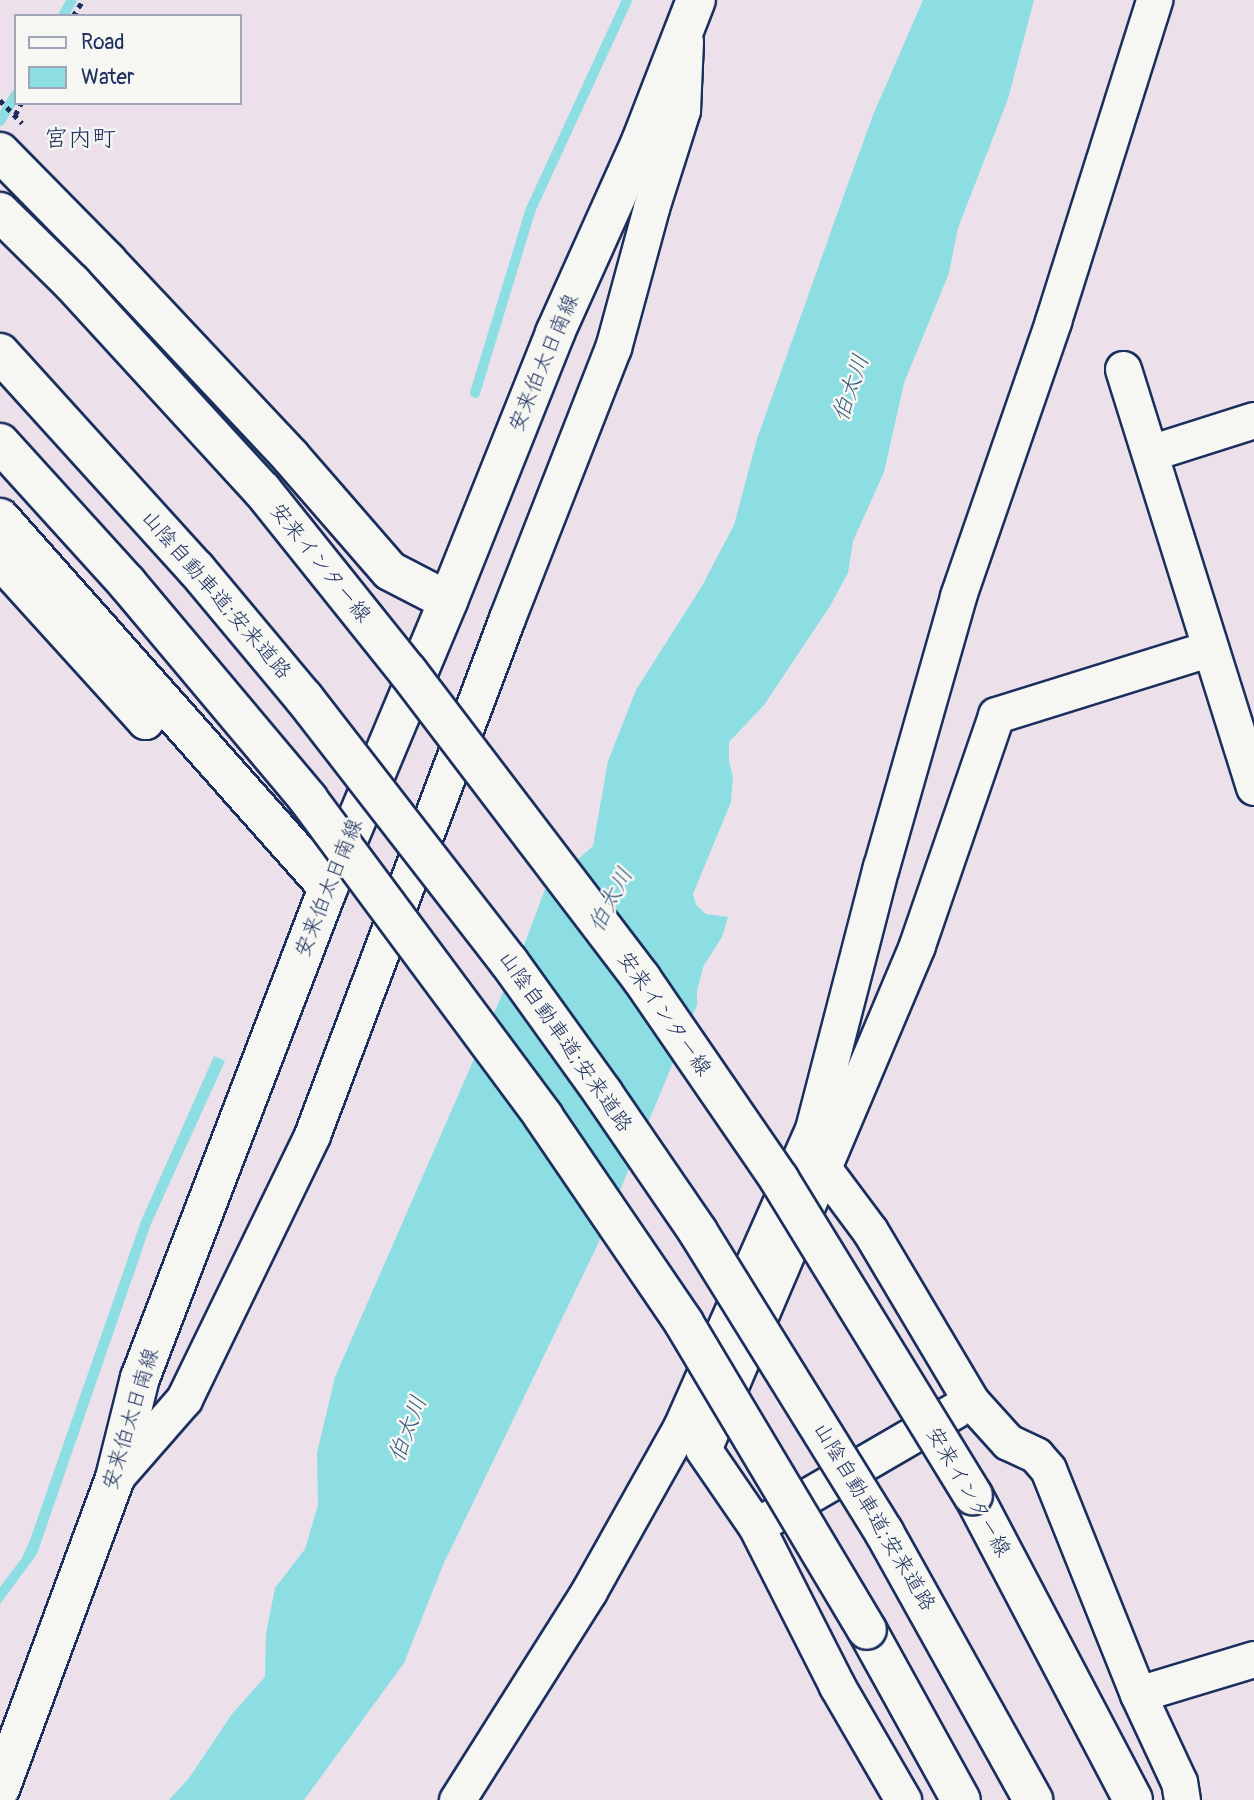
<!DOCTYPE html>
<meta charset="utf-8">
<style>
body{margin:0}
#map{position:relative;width:1254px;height:1800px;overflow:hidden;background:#ece1ea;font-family:Pangolin,"Klee One",sans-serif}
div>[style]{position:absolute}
.water>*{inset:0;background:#8cdee3}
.stream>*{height:10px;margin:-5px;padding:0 5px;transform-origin:5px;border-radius:5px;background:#8cdee3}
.path>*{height:4.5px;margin-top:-2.25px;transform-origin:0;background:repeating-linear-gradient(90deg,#1b2f5e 0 5px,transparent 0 10px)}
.roads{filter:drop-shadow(2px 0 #1b2f5e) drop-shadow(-2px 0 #1b2f5e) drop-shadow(0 2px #1b2f5e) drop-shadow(0 -2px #1b2f5e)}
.minor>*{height:35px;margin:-17.5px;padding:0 17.5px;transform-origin:17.5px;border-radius:17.5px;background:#f6f6f2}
.secondary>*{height:38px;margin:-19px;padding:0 19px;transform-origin:19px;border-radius:19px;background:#f6f6f2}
.primary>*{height:38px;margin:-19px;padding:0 19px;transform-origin:19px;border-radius:19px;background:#f6f6f2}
.bridges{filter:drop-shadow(2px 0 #1b2f5e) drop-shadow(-2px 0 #1b2f5e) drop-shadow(0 2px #1b2f5e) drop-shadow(0 -2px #1b2f5e)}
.secondary-bridge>*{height:38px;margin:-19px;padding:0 19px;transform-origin:19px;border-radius:19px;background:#f6f6f2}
.motorway-bridge>*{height:38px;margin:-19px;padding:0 19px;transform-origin:19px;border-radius:19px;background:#f6f6f2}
span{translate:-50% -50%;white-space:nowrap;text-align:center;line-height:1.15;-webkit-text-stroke:5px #f6f6f2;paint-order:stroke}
.street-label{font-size:21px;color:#1b2f5e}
.water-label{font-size:23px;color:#375b7f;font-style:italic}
.quarter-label{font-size:24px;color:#1b2f5e}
.legend{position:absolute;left:14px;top:14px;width:228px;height:91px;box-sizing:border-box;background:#f6f6f2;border:2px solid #9ea6b7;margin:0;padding:9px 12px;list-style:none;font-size:21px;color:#1b2f5e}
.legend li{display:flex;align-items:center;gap:14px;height:35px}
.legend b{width:35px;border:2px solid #9ea6b7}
</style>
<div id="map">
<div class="water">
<div style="clip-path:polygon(923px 0,1034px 0,1008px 99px,958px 228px,949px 273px,904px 383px,884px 472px,853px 541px,848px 573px,830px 606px,764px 705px,729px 742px,729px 761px,733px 777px,731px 802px,693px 894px,696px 905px,706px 914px,728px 917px,722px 937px,703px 967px,697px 991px,697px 1005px,597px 1246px,443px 1565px,404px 1663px,304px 1800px,169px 1800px,189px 1778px,232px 1714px,265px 1677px,266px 1634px,275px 1588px,305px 1549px,318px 1505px,317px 1453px,335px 1377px,526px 940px,545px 889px,593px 846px,608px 761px,636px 690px,702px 586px,734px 525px,757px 439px,845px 192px,873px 115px)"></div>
<div style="clip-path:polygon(214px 1056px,225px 1061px,151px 1224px,37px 1554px,0 1604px,0 1587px,22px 1558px,30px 1540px,141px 1221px)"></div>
</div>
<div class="stream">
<div style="left:63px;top:16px;width:18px;rotate:-61deg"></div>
<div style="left:0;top:121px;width:31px;rotate:-59deg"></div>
<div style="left:475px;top:393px;width:192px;rotate:-73.1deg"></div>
<div style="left:531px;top:209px;width:230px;rotate:-65.3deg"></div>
</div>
<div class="path">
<div style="left:73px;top:16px;width:19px;rotate:-58deg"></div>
<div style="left:0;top:100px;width:32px;rotate:46deg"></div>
<div style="left:15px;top:115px;width:13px;rotate:-63deg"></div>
</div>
<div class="roads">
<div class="minor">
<div style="left:1123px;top:369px;width:438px;rotate:72.6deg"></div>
<div style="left:1150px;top:453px;width:109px;rotate:-17.6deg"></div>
<div style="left:0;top:561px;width:216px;rotate:47.8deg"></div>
<div style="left:145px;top:721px;width:27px;rotate:-51deg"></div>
<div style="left:812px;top:1194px;width:277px;rotate:113.1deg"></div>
<div style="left:703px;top:1449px;width:93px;rotate:55.5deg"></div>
<div style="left:756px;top:1526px;width:179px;rotate:63.1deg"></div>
<div style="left:837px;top:1686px;width:132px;rotate:59.9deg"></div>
<div style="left:115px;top:1478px;width:105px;rotate:-48.9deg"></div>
<div style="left:184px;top:1399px;width:293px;rotate:-64.1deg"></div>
<div style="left:312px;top:1135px;width:553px;rotate:-69.33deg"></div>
<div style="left:507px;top:618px;width:290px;rotate:-68.6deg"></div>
<div style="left:613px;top:348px;width:145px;rotate:-74.8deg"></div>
<div style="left:651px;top:208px;width:103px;rotate:-72.4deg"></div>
<div style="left:682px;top:110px;width:69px;rotate:-87.5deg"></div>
<div style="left:768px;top:1519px;width:216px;rotate:-30.2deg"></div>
<div style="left:1138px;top:1694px;width:242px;rotate:-111.8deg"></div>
<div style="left:1048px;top:1469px;width:18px;rotate:-131deg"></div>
<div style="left:1036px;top:1455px;width:31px;rotate:-155deg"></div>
<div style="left:1008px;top:1442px;width:55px;rotate:-132.1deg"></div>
<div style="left:971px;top:1401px;width:198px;rotate:-120.7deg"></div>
<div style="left:870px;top:1231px;width:79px;rotate:-126.7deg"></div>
<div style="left:823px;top:1168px;width:242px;rotate:-67.1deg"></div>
<div style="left:917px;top:945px;width:243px;rotate:-71deg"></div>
<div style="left:996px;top:715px;width:222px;rotate:-17.3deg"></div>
<div style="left:457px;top:1800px;width:247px;rotate:-57.7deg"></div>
<div style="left:589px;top:1591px;width:188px;rotate:-60.7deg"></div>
<div style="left:681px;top:1427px;width:326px;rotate:-66.1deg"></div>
<div style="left:813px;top:1129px;width:271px;rotate:-75.5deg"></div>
<div style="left:881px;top:867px;width:282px;rotate:-74.1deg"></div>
<div style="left:958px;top:596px;width:291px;rotate:-70.9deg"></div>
<div style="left:1053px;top:321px;width:337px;rotate:-72.5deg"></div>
<div style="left:1182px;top:1800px;width:18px;rotate:-99deg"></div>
<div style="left:1179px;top:1782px;width:97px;rotate:-115deg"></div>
<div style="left:1138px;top:1694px;width:121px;rotate:-16.8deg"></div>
</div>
<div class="secondary">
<div style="left:0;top:152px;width:153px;rotate:45.5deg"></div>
<div style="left:107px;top:261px;width:267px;rotate:46.8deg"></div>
<div style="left:290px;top:456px;width:152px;rotate:49deg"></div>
<div style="left:390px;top:571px;width:65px;rotate:27.3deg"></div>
<div style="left:0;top:518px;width:494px;rotate:48.4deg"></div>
<div style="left:973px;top:1495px;width:344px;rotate:62.3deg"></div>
<div style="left:867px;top:1630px;width:194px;rotate:61.1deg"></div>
</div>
<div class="primary">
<div style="left:0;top:1789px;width:332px;rotate:-69.7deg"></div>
<div style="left:115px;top:1478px;width:103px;rotate:-76deg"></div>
<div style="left:140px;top:1378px;width:525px;rotate:-69.01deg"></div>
<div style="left:328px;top:888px;width:311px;rotate:-67.3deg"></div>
<div style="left:448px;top:601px;width:289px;rotate:-68.2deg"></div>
<div style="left:555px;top:333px;width:213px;rotate:-65.8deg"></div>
<div style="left:642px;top:139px;width:149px;rotate:-68.8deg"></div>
</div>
</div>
<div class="bridges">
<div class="secondary-bridge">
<div style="left:0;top:212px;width:101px;rotate:44.6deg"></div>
<div style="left:72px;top:283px;width:281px;rotate:47.5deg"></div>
<div style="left:262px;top:490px;width:233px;rotate:51.3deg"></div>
<div style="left:408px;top:672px;width:385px;rotate:52.7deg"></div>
<div style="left:641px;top:978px;width:244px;rotate:55.5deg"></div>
<div style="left:779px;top:1179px;width:371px;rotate:58.5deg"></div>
<div style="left:0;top:443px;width:189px;rotate:47.8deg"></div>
<div style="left:127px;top:583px;width:282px;rotate:50deg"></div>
<div style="left:308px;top:799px;width:395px;rotate:53.4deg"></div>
<div style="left:543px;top:1116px;width:250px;rotate:55.7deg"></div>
<div style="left:684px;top:1323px;width:357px;rotate:59.2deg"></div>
</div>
<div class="motorway-bridge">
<div style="left:0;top:353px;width:292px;rotate:47.8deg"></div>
<div style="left:196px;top:569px;width:168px;rotate:50.1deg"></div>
<div style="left:304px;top:698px;width:334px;rotate:52.2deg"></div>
<div style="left:509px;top:962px;width:161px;rotate:54.3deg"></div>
<div style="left:603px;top:1093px;width:168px;rotate:55.6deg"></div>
<div style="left:698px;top:1232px;width:353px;rotate:58.2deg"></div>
<div style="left:884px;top:1532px;width:307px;rotate:60.9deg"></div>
</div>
</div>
<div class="street-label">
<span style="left:544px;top:363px;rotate:-67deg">安来伯太日南線</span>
<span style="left:320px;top:563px;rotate:51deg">安来インター線</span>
<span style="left:216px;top:595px;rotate:49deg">山陰自動車道;安来道路</span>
<span style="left:329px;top:888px;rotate:-68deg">安来伯太日南線</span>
<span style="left:664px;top:1014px;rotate:55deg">安来インター線</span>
<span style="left:565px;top:1042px;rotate:55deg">山陰自動車道;安来道路</span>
<span style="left:131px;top:1419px;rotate:-73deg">安来伯太日南線</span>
<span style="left:968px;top:1492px;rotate:60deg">安来インター線</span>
<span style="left:874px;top:1517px;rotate:59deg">山陰自動車道;安来道路</span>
</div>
<div class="water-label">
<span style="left:851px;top:388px;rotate:-71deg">伯太川</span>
<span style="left:611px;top:900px;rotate:-62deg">伯太川</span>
<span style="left:408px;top:1429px;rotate:-69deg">伯太川</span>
</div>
<div class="quarter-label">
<span style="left:80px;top:139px">宮内町</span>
</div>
<ul class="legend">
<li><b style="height:9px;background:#f6f6f2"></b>Road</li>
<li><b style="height:19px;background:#8cdee3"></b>Water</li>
</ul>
</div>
